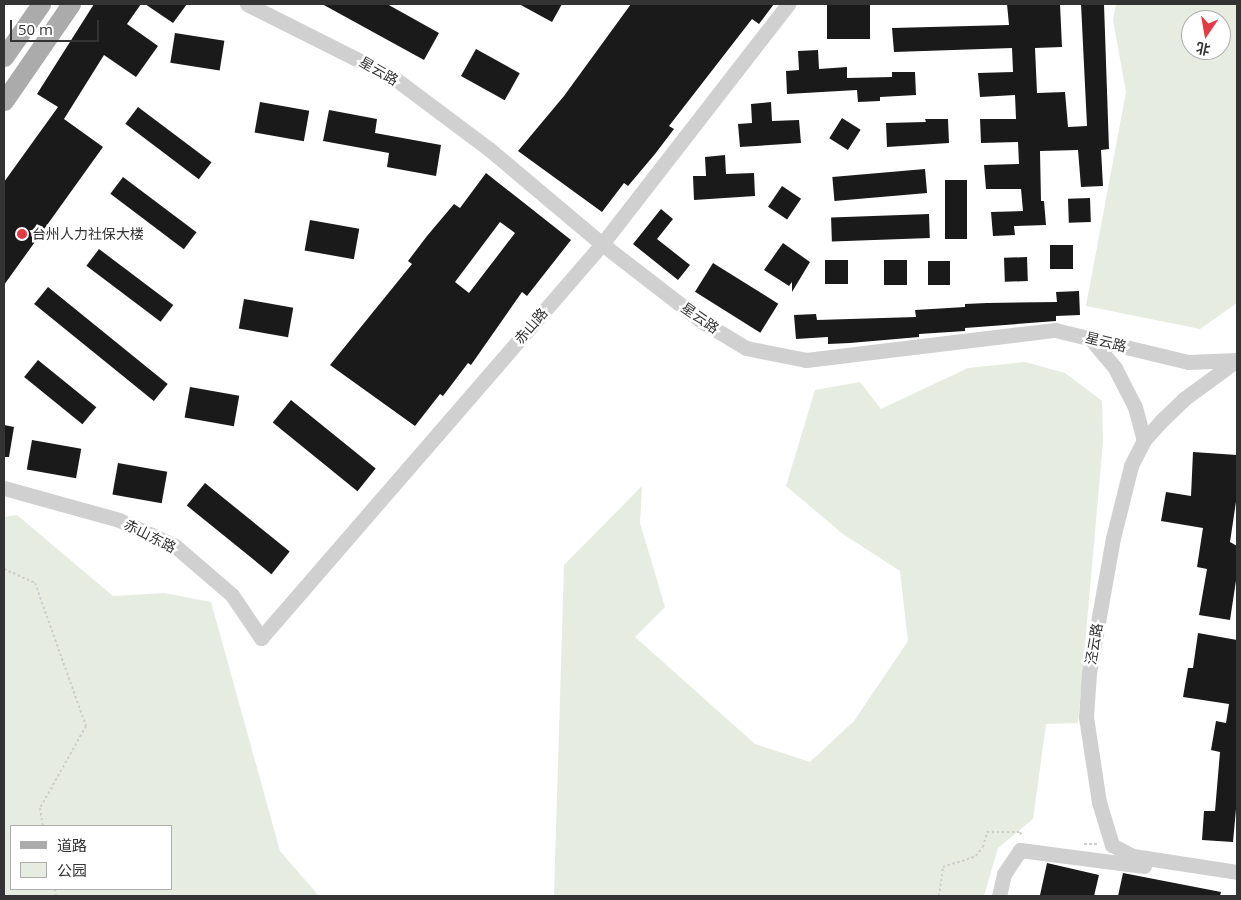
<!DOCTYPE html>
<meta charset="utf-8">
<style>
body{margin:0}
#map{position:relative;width:1241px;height:900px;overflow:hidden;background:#fff;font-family:"Open Sans","Noto Sans SC",sans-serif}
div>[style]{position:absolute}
.green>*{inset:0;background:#e6ecdf}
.building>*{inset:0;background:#1a1a1a;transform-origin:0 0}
.path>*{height:2px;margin-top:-1px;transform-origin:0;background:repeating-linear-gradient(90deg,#cdcdcd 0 2.5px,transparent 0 5px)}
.minor>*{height:15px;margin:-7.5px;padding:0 7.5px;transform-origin:7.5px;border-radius:7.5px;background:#d0d0d0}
.major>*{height:19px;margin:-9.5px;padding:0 9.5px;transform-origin:9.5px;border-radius:9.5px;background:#ababab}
.dots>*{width:14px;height:14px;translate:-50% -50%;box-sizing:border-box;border:2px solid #fff;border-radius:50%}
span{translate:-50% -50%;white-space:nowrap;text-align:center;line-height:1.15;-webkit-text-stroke:5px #fff;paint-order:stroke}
.street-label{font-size:14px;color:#333}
.poi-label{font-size:14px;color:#333}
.left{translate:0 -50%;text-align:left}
.frame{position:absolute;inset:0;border:5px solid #333;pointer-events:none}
.legend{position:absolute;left:10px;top:825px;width:162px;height:65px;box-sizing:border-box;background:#fff;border:1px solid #adadad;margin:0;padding:6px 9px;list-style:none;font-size:15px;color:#333}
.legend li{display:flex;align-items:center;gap:10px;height:25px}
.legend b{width:25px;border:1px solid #adadad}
.north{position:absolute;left:1181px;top:10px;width:50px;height:50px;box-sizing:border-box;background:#fff;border:1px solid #adadad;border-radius:50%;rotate:192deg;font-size:14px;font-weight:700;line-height:20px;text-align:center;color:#333}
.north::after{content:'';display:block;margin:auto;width:18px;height:22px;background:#e63946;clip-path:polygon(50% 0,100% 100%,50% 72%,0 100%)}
.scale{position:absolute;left:10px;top:20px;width:89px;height:22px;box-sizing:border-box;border:2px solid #333;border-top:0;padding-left:6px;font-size:15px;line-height:18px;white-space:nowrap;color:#333;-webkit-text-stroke:4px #fff;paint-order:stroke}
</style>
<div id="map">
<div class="green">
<div style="clip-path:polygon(evenodd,1116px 4px,1237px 4px,1237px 303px,1200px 329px,1086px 306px,1126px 92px,1113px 20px,1116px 4px,1191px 20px,1221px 20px,1221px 50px,1191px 50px,1191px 20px)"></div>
<div style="clip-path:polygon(1025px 362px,1065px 373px,1102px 401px,1103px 442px,1078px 723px,1046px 724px,1033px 819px,998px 848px,984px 896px,554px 896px,564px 565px,642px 486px,640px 523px,665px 607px,635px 637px,755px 744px,810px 762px,854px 721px,908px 641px,900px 571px,843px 534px,786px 486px,815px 390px,860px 382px,881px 409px,968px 368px)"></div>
<div style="clip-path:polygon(evenodd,17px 515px,113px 596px,164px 593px,211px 602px,280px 851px,319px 896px,4px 896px,4px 517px,17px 515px,11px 826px,171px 826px,171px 889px,11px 889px,11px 826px)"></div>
</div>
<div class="building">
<div style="clip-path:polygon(94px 4px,141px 4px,127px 24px,158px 46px,136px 77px,104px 55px,64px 119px,103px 147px,4px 285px,4px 182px,58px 107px,37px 94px)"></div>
<div style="clip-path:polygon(145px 4px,187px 4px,173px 23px)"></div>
<div style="clip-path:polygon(322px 4px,387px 4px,439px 33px,424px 60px)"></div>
<div style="clip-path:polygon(519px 4px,562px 4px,552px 22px)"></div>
<div style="clip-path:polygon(631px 4px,774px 4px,759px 24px,752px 19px,669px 126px,674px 129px,655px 154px,628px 186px,624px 183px,602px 212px,518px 151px,564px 96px)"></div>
<div style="left:827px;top:4px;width:43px;height:35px"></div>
<div style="clip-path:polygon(1007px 4px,1060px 4px,1062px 47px,1035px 48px,1037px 93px,1065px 92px,1068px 127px,1087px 126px,1081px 4px,1104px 4px,1109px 149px,1101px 150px,1103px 186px,1081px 187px,1078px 150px,1040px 151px,1041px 201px,1044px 201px,1046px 225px,1014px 226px,1015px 235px,993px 236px,991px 212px,1023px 211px,1021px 189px,986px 189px,984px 165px,1019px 164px,1018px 142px,981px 143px,980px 119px,1016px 119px,1015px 95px,980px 97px,978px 73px,1013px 72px,1012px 48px,894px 52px,892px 28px,1009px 25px)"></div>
<div style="left:175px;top:33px;width:50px;height:30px;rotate:9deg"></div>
<div style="left:476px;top:49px;width:50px;height:31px;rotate:29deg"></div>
<div style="clip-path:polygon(818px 50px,819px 69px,847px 67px,847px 78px,892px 77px,892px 72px,915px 72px,916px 95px,880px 97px,880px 101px,858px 102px,857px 90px,787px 94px,786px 71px,799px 70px,798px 51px)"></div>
<div style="left:260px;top:102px;width:50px;height:31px;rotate:10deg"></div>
<div style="clip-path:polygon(771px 102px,772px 121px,799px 120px,801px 143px,740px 147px,738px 124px,752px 123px,751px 104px)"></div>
<div style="left:138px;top:107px;width:92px;height:21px;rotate:37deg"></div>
<div style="clip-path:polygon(329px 110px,377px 119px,375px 133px,441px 145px,436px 176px,387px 167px,389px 153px,323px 141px)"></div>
<div style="left:842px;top:118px;width:22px;height:24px;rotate:32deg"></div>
<div style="clip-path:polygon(925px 119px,948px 119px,949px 143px,887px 147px,886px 123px,926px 122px)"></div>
<div style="clip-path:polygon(725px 155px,726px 174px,754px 173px,755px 196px,694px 200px,693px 176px,706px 176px,705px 157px)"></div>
<div style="left:925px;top:169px;width:24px;height:93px;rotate:85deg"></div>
<div style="clip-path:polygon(evenodd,486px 173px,571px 240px,527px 296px,522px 292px,471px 365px,468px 363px,443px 396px,440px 394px,415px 426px,330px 365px,412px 264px,408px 261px,427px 236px,454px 204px,460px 208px,486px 173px,500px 222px,515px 233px,469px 293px,455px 282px,500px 222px)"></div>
<div style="left:123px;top:177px;width:92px;height:21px;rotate:37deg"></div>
<div style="left:945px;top:180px;width:22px;height:59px"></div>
<div style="left:782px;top:186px;width:23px;height:25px;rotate:34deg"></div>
<div style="left:1090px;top:198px;width:24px;height:22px;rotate:88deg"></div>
<div style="clip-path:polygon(661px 209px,673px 219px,657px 239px,690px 265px,678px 280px,633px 244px)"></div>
<div style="left:929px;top:214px;width:24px;height:98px;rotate:88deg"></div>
<div style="left:310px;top:220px;width:50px;height:31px;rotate:10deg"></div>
<div style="clip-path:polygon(783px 243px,810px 262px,792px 292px,792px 282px,789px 286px,764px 270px)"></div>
<div style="left:1050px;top:245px;width:23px;height:24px"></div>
<div style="left:99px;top:249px;width:93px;height:21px;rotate:37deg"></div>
<div style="left:1027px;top:257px;width:24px;height:23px;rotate:88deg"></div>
<div style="left:825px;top:260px;width:23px;height:24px"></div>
<div style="left:884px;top:260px;width:23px;height:25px"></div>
<div style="left:928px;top:261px;width:22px;height:24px"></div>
<div style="left:713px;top:263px;width:77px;height:34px;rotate:32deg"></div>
<div style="left:48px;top:287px;width:154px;height:22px;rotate:39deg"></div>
<div style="clip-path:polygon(1079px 291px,1080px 315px,1056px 316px,1056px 321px,965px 328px,965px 331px,919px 334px,919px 337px,850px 343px,828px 344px,828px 337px,796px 339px,794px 315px,816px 314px,817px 320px,916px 317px,915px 310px,965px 307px,965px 304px,987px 303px,1057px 302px,1056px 292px)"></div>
<div style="left:244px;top:299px;width:50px;height:30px;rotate:10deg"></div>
<div style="left:38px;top:360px;width:75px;height:22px;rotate:39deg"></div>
<div style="left:190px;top:387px;width:50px;height:31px;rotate:10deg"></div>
<div style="left:291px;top:400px;width:109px;height:29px;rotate:39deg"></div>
<div style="clip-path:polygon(4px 425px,14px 427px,9px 457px,4px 457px)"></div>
<div style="left:32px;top:440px;width:50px;height:30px;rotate:10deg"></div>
<div style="clip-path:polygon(1193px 452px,1237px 455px,1237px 495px,1230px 542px,1237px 546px,1237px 574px,1230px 620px,1199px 615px,1207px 569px,1197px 567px,1203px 528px,1161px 521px,1166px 492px,1191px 496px)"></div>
<div style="left:118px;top:463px;width:50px;height:32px;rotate:10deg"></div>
<div style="left:205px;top:483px;width:109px;height:29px;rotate:39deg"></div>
<div style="clip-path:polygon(1198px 633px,1237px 640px,1237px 798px,1233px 842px,1202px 840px,1204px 811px,1215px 811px,1220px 752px,1211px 750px,1216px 721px,1226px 723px,1229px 704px,1183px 697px,1188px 668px,1193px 668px)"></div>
<div style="clip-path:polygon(1047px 863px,1099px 875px,1094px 896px,1040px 895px)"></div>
<div style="clip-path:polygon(1123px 873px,1221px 892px,1220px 896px,1118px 896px)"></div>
</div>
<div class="path">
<div style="left:4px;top:569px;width:34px;rotate:24deg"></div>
<div style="left:35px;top:583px;width:152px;rotate:70.4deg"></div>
<div style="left:86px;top:726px;width:94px;rotate:119.3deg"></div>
<div style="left:40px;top:808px;width:18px;rotate:81deg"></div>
<div style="left:1084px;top:844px;width:13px"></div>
<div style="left:55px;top:889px;width:7px;rotate:82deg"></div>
<div style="left:939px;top:896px;width:29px;rotate:-82deg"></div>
<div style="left:943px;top:867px;width:35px;rotate:-18deg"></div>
<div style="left:976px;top:856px;width:11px;rotate:-52deg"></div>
<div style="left:983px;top:847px;width:16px;rotate:-75deg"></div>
<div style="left:987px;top:832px;width:33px"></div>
<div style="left:1020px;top:832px;width:4px;rotate:63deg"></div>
</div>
<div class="minor">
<div style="left:247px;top:4px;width:165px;rotate:26.7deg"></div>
<div style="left:394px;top:78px;width:119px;rotate:36.8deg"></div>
<div style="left:489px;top:149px;width:148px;rotate:40.1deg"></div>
<div style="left:602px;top:244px;width:128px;rotate:37.7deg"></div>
<div style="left:703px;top:322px;width:50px;rotate:31.2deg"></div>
<div style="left:746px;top:348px;width:61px;rotate:11.3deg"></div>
<div style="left:806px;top:360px;width:251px;rotate:-6.9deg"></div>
<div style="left:1055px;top:330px;width:137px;rotate:13.5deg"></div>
<div style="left:1188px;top:362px;width:49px;rotate:-2.3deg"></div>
<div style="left:1090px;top:338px;width:39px;rotate:50deg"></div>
<div style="left:1115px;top:368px;width:44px;rotate:62.9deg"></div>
<div style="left:1135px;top:407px;width:34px;rotate:75deg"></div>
<div style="left:1237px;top:360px;width:66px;rotate:143.7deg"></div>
<div style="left:1184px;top:399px;width:29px;rotate:136deg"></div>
<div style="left:1163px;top:419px;width:28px;rotate:132deg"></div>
<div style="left:1144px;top:440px;width:29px;rotate:117deg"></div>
<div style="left:1131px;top:466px;width:74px;rotate:104deg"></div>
<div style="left:1113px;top:538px;width:137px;rotate:100.1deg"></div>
<div style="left:1089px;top:673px;width:44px;rotate:93.9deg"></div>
<div style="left:1086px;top:717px;width:86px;rotate:81.3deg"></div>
<div style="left:1099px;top:802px;width:45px;rotate:73.2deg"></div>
<div style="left:1112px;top:845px;width:24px;rotate:28deg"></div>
<div style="left:1133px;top:856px;width:105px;rotate:8.7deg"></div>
<div style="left:4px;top:488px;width:119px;rotate:15.5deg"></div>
<div style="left:119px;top:520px;width:62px;rotate:24.9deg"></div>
<div style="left:175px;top:546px;width:75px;rotate:40.7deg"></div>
<div style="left:232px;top:595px;width:52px;rotate:56deg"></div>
<div style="left:261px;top:638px;width:521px;rotate:-49.12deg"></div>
<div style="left:602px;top:244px;width:304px;rotate:-52.2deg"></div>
<div style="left:999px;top:896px;width:23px;rotate:-77deg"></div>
<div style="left:1004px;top:874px;width:29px;rotate:-56deg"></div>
<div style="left:1020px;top:850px;width:125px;rotate:7.4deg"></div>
</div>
<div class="major">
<div style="left:4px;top:57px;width:65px;rotate:-55.1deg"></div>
<div style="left:4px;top:101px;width:118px;rotate:-55.4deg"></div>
</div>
<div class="dots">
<div style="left:22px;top:234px;background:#e63946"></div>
</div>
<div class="street-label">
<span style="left:379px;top:71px;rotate:30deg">星云路</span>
<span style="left:700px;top:318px;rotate:35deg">星云路</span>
<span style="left:531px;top:326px;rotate:-49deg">赤山路</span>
<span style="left:1106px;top:342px;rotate:14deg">星云路</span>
<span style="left:150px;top:536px;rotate:27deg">赤山东路</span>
<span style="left:1094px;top:644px;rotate:-80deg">泾云路</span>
</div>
<div class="poi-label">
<span class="left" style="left:32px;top:234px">台州人力社保大楼</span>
</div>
<div class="frame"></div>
<ul class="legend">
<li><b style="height:6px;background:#ababab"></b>道路</li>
<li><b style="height:14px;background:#e6ecdf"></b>公园</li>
</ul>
<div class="north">北</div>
<div class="scale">50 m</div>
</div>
